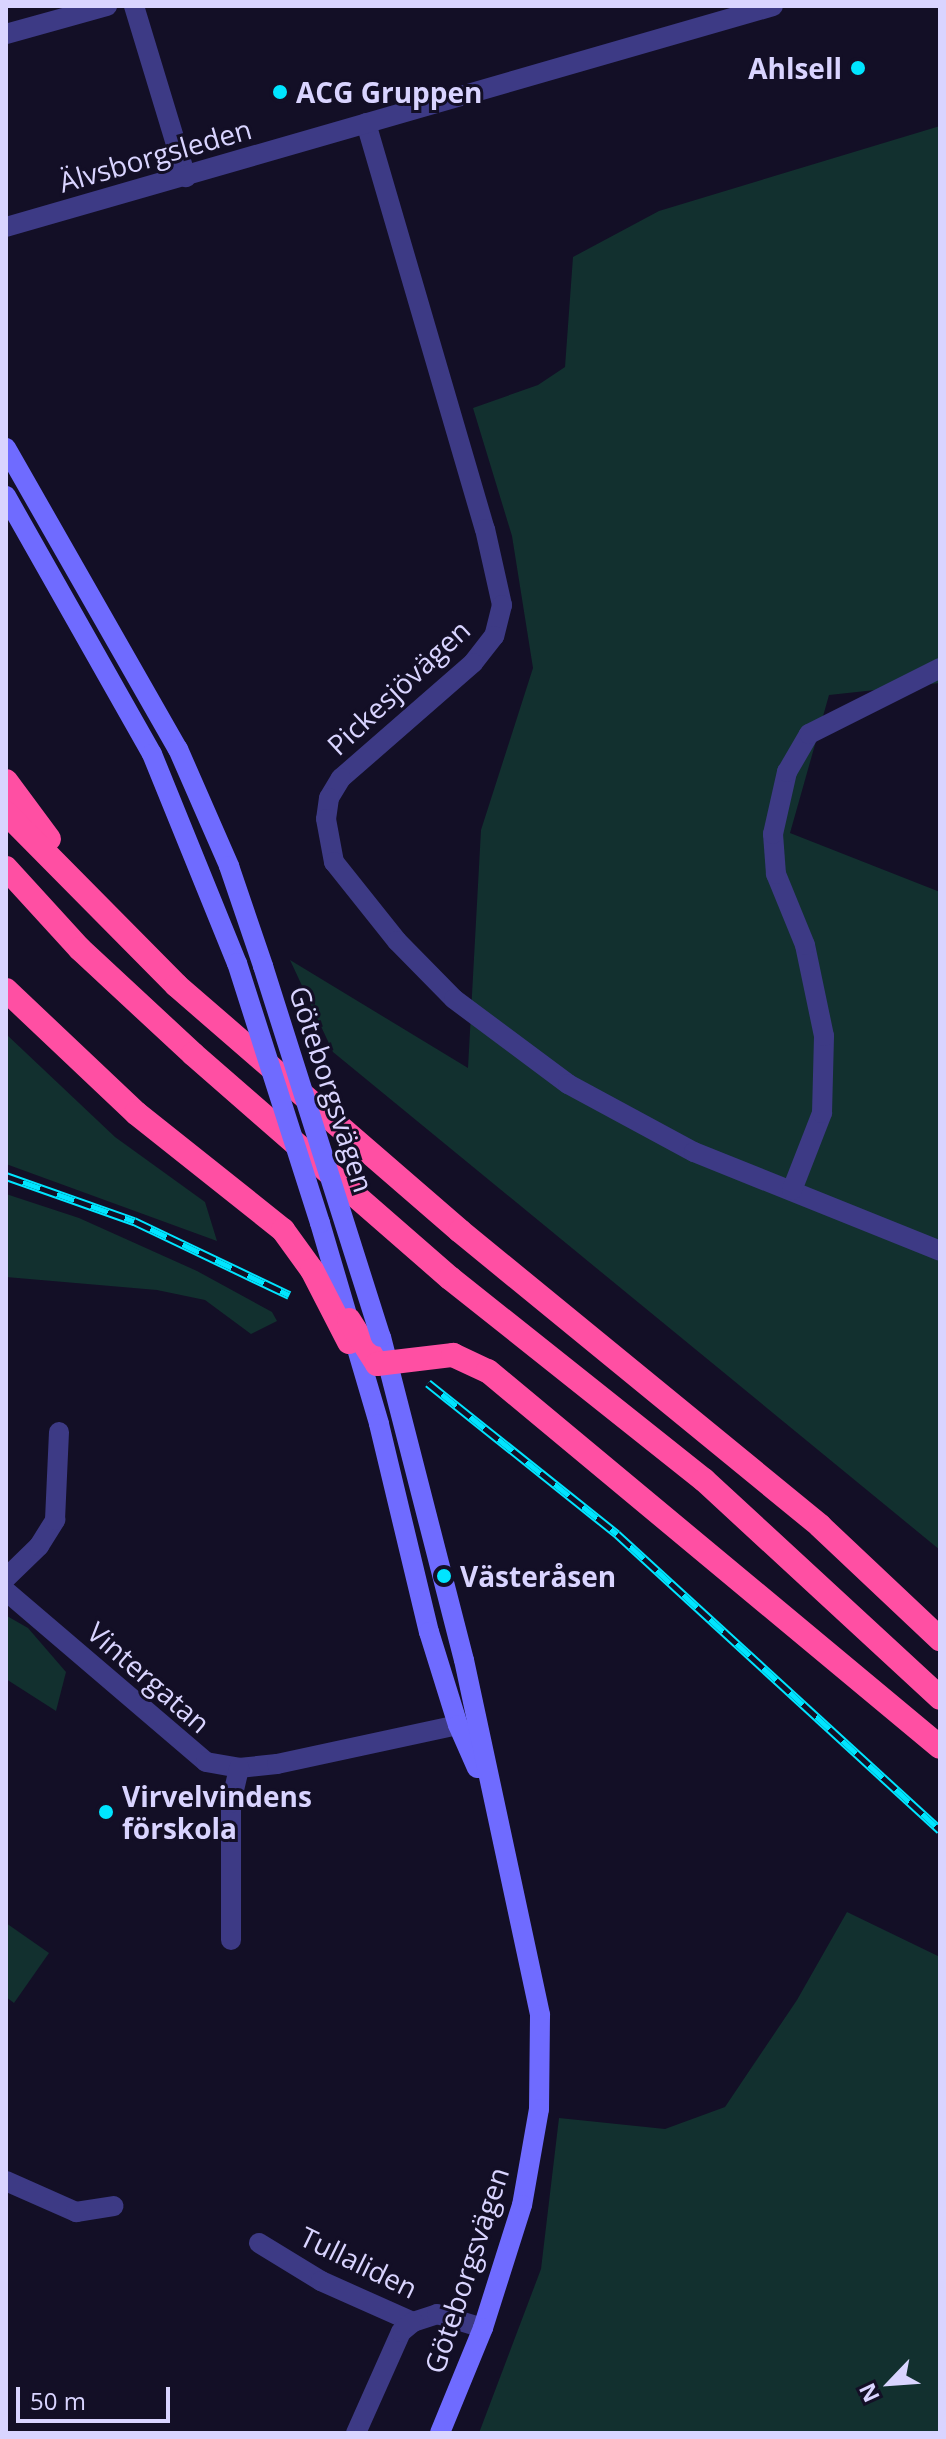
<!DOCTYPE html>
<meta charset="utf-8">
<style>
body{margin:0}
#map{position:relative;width:946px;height:2439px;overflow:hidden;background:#130f26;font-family:"Open Sans",sans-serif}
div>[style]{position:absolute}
.green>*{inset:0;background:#12302f}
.street>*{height:20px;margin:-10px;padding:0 10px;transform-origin:10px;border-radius:10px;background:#3d3a85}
.secondary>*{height:20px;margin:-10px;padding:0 10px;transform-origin:10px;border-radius:10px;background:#6f6bff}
.highway>*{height:24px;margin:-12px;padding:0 12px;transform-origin:12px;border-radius:12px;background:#ff4fa3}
.rail>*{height:9px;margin-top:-4.5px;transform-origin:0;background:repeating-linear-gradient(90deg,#130f26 0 18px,#00e5ff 0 36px);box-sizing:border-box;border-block:2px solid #00e5ff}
.secondary-bridge>*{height:20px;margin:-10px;padding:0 10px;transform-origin:10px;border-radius:10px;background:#6f6bff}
.dots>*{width:22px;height:22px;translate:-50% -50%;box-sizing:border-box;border:4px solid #130f26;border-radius:50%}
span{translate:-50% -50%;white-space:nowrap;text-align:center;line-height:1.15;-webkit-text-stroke:6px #130f26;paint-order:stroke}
.poi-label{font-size:28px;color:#d9d4ff;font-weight:700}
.right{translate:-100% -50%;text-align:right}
.left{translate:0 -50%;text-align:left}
.street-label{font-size:28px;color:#d9d4ff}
.frame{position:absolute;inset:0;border:8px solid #d9d4ff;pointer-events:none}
.north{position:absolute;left:850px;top:2343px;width:80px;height:80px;-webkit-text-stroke:6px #130f26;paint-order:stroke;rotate:245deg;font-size:22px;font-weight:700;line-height:32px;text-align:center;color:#d9d4ff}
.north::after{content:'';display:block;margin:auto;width:28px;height:36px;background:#d9d4ff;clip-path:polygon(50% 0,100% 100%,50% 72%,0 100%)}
.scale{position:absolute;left:16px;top:2387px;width:154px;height:36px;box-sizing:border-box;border:4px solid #d9d4ff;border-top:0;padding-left:10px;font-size:24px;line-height:28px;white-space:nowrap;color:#d9d4ff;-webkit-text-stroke:6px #130f26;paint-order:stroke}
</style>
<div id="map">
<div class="green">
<div style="clip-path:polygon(940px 126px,940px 683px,829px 695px,790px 833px,940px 892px,940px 1550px,333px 1052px,290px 960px,468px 1068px,481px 830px,533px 668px,512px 536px,473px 408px,538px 385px,565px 367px,573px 257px,659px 211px)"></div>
<div style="clip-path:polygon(6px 1034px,115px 1137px,205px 1202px,217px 1241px,6px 1164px)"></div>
<div style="clip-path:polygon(6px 1194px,79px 1218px,197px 1271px,272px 1312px,277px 1321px,251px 1334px,205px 1300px,157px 1290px,6px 1277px)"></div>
<div style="clip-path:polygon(7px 1616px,28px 1628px,66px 1672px,56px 1711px,6px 1679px)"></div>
<div style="clip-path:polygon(847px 1912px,940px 1957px,940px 2433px,479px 2433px,541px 2269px,559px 2118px,665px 2129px,725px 2107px,797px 2000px)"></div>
<div style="clip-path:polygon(6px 1923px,49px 1953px,14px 2003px,6px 1997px)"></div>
</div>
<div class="street">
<div style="left:134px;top:6px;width:179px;rotate:73.1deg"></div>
<div style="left:6px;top:34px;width:105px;rotate:-15.5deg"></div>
<div style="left:366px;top:123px;width:423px;rotate:73.7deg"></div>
<div style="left:485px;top:529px;width:78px;rotate:77.4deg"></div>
<div style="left:502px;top:605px;width:32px;rotate:104deg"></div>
<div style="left:494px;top:636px;width:34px;rotate:128deg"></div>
<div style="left:473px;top:663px;width:175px;rotate:138.9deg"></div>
<div style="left:341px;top:778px;width:23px;rotate:121deg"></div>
<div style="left:329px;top:798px;width:21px;rotate:98deg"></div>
<div style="left:326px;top:819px;width:44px;rotate:79.5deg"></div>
<div style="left:334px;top:862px;width:101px;rotate:51.4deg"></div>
<div style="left:397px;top:941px;width:81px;rotate:45.5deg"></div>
<div style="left:454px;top:999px;width:142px;rotate:36.7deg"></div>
<div style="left:568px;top:1084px;width:143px;rotate:28.4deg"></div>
<div style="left:694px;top:1152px;width:265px;rotate:21.9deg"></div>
<div style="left:6px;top:227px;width:798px;rotate:-16.07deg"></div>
<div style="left:792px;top:1190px;width:83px;rotate:-68.7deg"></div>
<div style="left:822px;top:1113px;width:77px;rotate:-88.5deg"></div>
<div style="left:824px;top:1036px;width:93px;rotate:-101.8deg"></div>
<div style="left:805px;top:945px;width:77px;rotate:-112.2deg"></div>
<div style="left:776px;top:874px;width:40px;rotate:-94.3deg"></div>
<div style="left:773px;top:834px;width:64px;rotate:-77.3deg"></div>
<div style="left:787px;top:772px;width:44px;rotate:-59.9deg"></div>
<div style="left:809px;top:734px;width:147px;rotate:-26.7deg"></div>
<div style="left:6px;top:1578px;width:46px;rotate:-44.1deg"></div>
<div style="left:39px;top:1546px;width:31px;rotate:-58deg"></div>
<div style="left:55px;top:1520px;width:88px;rotate:-87.4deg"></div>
<div style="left:6px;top:1591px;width:263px;rotate:40.5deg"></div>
<div style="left:206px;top:1762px;width:34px;rotate:10deg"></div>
<div style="left:239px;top:1768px;width:38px;rotate:-6deg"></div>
<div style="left:277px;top:1764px;width:185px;rotate:-12.2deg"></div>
<div style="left:231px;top:1940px;width:137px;rotate:-90deg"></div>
<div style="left:231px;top:1803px;width:36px;rotate:-77deg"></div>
<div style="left:6px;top:2181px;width:77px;rotate:23.9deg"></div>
<div style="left:76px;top:2212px;width:38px;rotate:-9deg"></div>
<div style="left:259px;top:2243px;width:73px;rotate:31.5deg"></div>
<div style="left:321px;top:2281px;width:101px;rotate:24deg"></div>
<div style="left:413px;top:2322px;width:25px;rotate:-18deg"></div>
<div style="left:437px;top:2314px;width:48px;rotate:16.9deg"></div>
<div style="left:356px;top:2433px;width:111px;rotate:-66deg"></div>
<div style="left:401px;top:2332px;width:16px;rotate:-40deg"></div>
</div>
<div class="secondary">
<div style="left:6px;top:448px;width:347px;rotate:60.3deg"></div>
<div style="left:178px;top:749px;width:128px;rotate:66.4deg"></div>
<div style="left:229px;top:866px;width:106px;rotate:71.2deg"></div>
<div style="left:6px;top:496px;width:296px;rotate:60.5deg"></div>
<div style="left:152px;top:754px;width:226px;rotate:67.9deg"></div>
<div style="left:320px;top:1223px;width:209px;rotate:73.6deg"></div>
<div style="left:379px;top:1424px;width:214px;rotate:76.5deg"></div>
<div style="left:429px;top:1632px;width:97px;rotate:72.7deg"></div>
<div style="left:458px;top:1725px;width:47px;rotate:66.2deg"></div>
<div style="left:381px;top:1337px;width:333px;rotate:75.6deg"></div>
<div style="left:464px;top:1660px;width:363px;rotate:77.9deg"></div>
<div style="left:540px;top:2015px;width:94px;rotate:90.6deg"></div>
<div style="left:539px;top:2109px;width:97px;rotate:100deg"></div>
<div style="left:522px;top:2205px;width:129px;rotate:107.6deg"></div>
<div style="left:483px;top:2328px;width:113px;rotate:112.3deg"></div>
</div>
<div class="highway">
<div style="left:6px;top:781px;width:72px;rotate:53.4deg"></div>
<div style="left:6px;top:813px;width:242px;rotate:45.3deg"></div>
<div style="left:176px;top:985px;width:376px;rotate:40.9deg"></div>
<div style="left:460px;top:1231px;width:465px;rotate:39.3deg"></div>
<div style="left:820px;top:1526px;width:165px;rotate:43.3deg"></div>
<div style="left:6px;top:868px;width:110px;rotate:47.6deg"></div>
<div style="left:80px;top:949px;width:154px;rotate:42.9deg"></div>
<div style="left:193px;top:1054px;width:341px;rotate:41.1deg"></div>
<div style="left:450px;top:1278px;width:325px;rotate:38.5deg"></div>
<div style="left:704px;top:1480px;width:321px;rotate:42.7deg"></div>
<div style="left:6px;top:990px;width:179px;rotate:43.4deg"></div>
<div style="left:136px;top:1113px;width:188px;rotate:38.5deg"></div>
<div style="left:283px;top:1230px;width:49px;rotate:54.1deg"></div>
<div style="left:312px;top:1270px;width:81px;rotate:62.8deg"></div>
<div style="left:349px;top:1320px;width:52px;rotate:57.5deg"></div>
<div style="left:377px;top:1364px;width:77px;rotate:-6.8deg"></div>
<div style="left:453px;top:1355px;width:38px;rotate:25deg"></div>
<div style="left:488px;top:1371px;width:588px;rotate:39.76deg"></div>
</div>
<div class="rail">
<div style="left:6px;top:1176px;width:136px;rotate:19.4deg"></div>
<div style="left:134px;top:1221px;width:172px;rotate:25.5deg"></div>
<div style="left:428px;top:1383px;width:242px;rotate:38.6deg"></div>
<div style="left:617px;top:1534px;width:438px;rotate:42.5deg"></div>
</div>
<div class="secondary-bridge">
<div style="left:237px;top:963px;width:273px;rotate:72.3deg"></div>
<div style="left:263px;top:966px;width:389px;rotate:72.4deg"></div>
</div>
<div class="dots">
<div style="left:858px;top:68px;background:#00e5ff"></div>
<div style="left:280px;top:92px;background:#00e5ff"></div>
<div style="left:444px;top:1576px;background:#00e5ff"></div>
<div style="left:106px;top:1812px;background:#00e5ff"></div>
</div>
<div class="poi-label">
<span class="right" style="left:842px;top:68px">Ahlsell</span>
<span class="left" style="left:296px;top:92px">ACG Gruppen</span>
<span class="left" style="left:460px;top:1576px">Västeråsen</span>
<span class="left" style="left:122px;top:1812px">Virvelvindens<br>förskola</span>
</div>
<div class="street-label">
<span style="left:155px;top:155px;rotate:-16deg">Älvsborgsleden</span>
<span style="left:398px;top:687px;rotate:-43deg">Pickesjövägen</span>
<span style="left:332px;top:1089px;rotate:72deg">Göteborgsvägen</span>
<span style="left:149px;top:1677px;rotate:41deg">Vintergatan</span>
<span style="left:359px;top:2262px;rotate:26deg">Tullaliden</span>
<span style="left:466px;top:2270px;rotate:-72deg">Göteborgsvägen</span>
</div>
<div class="frame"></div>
<div class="north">N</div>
<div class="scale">50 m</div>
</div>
